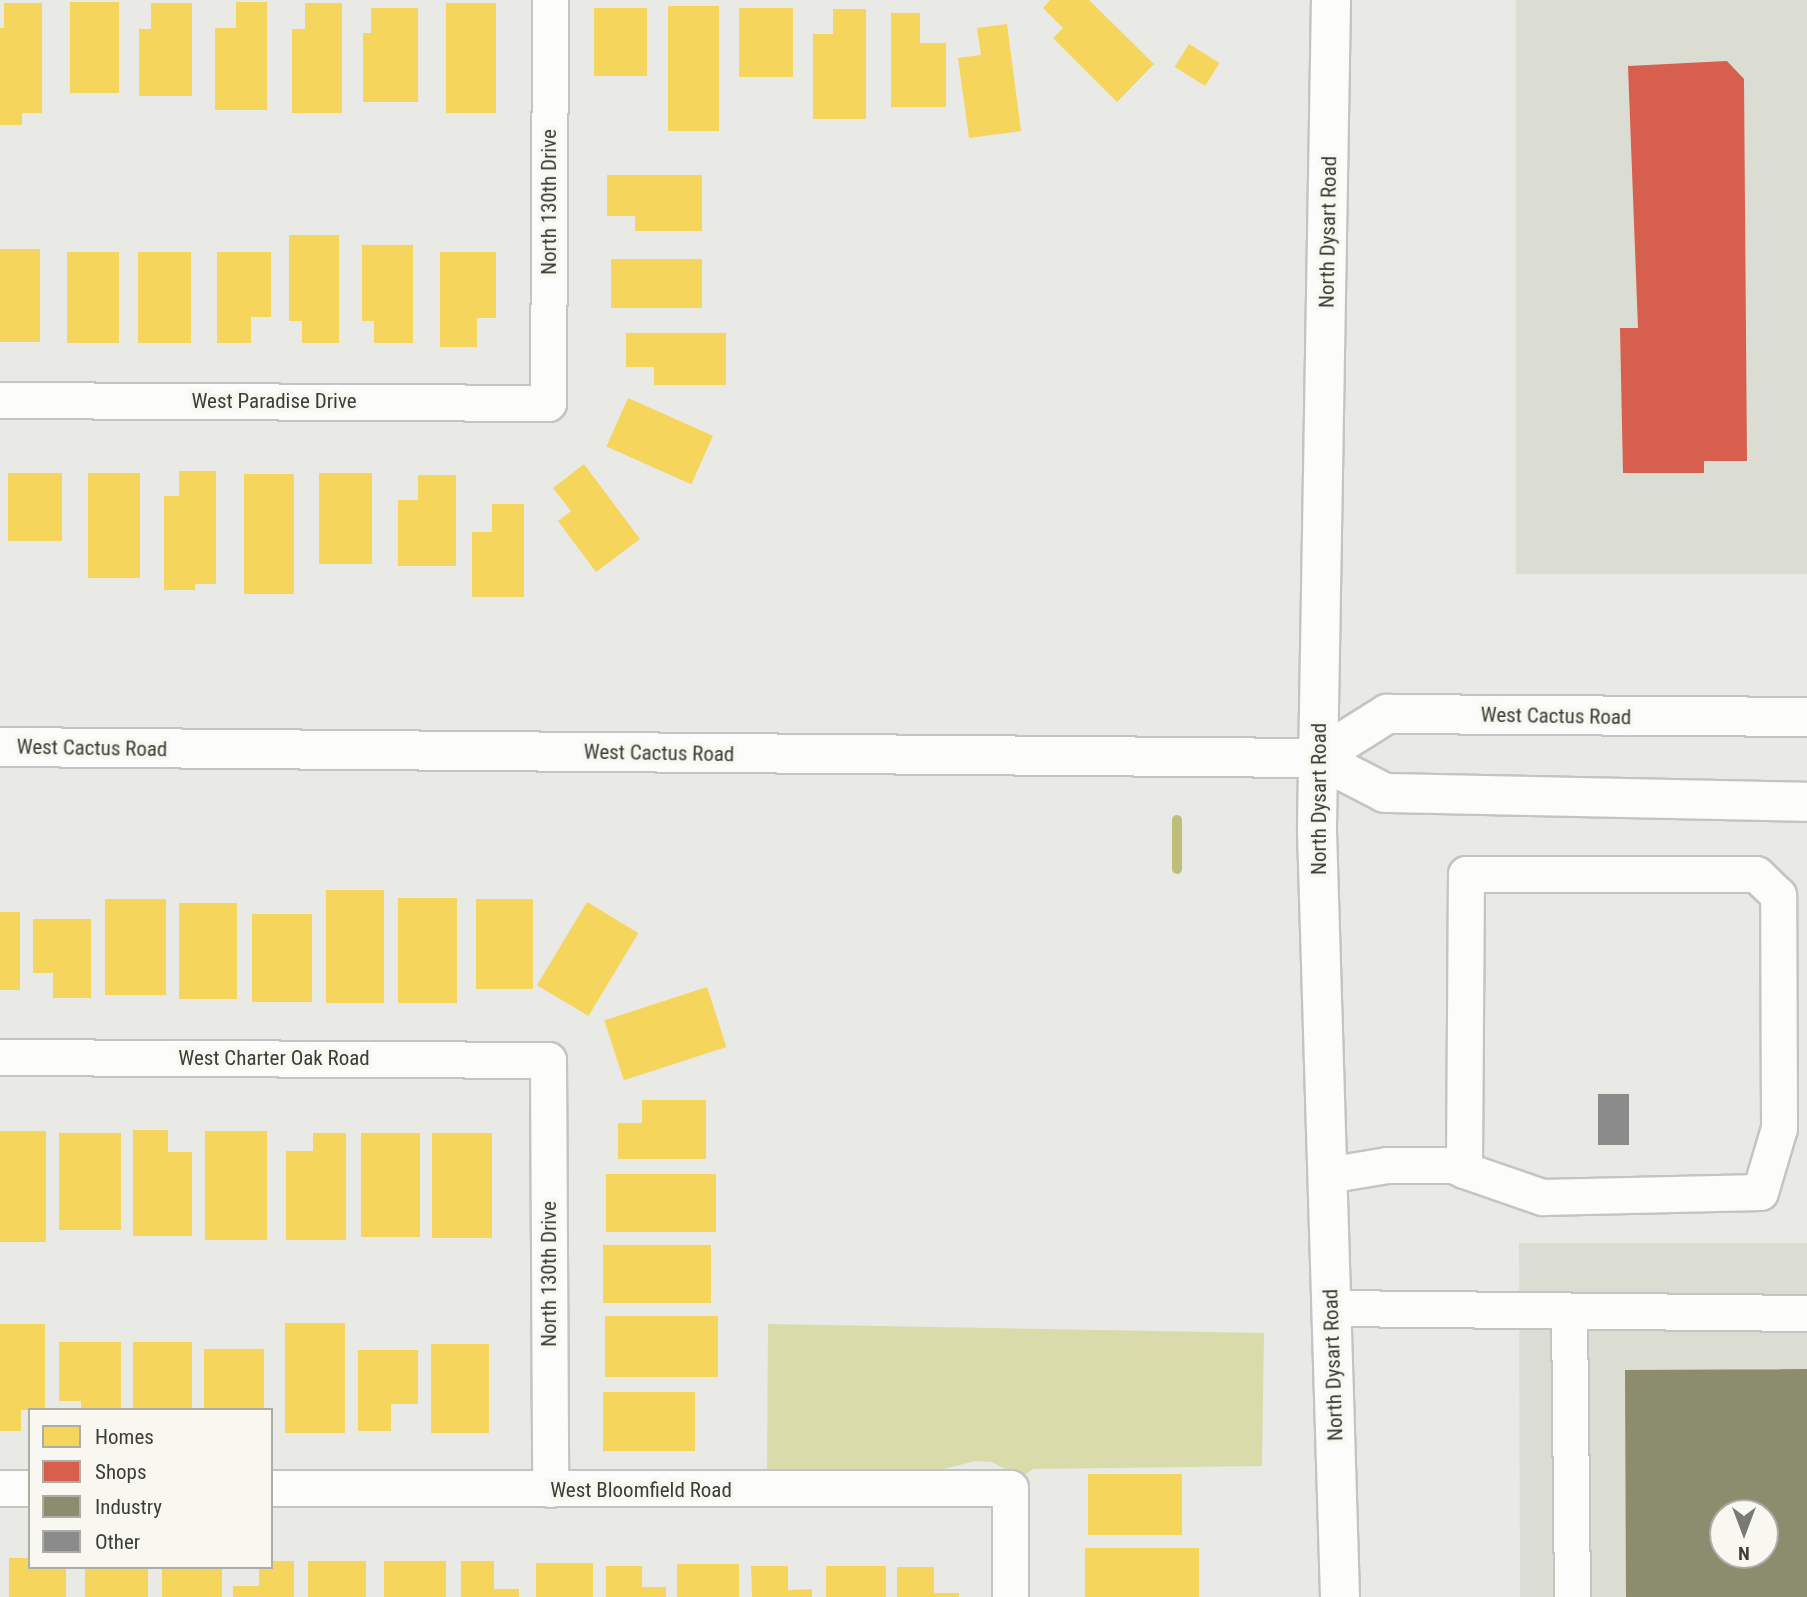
<!DOCTYPE html>
<style>
body{margin:0}
#map{position:relative;width:1807px;height:1597px;overflow:hidden;background:#e9eae5;font-family:"Roboto Condensed",sans-serif}
div>[style]{position:absolute}
.built>*{inset:0;background:#dbdcd2;transform-origin:0 0}
.green>*{inset:0;background:#d9dbab}
.homes>*{inset:0;background:#f6d55c;transform-origin:0 0}
.shops>*{inset:0;background:#d6604d}
.industry>*{inset:0;background:#8c8c6e}
.stream>*{height:10px;margin:-5px;padding:0 5px;transform-origin:5px;border-radius:5px;background:#bebe78}
.building>*{inset:0;background:#8a8b8a;transform-origin:0 0}
.roads{filter:drop-shadow(2px 0 #c4c4c1) drop-shadow(-2px 0 #c4c4c1) drop-shadow(0 2px #c4c4c1) drop-shadow(0 -2px #c4c4c1)}
.minor>*{height:35px;margin:-17.5px;padding:0 17.5px;transform-origin:17.5px;border-radius:17.5px;background:#fcfcfb}
.major>*{height:38px;margin:-19px;padding:0 19px;transform-origin:19px;border-radius:19px;background:#fcfcfb}
span{translate:-50% -50%;white-space:nowrap;text-align:center;line-height:1.15;-webkit-text-stroke:7px #f8f8f1;paint-order:stroke}
.street-label{font-size:21px;color:#3c3c39}
.legend{position:absolute;left:28px;top:1408px;width:245px;height:161px;box-sizing:border-box;background:#f8f8f1;border:2px solid #adada7;margin:0;padding:9px 12px;list-style:none;font-size:21px;color:#3c3c39}
.legend li{display:flex;align-items:center;gap:14px;height:35px}
.legend b{width:35px;border:2px solid #adada7}
.north{position:absolute;left:1709px;top:1499px;width:70px;height:70px;box-sizing:border-box;background:#f8f8f1;border:2px solid #adada7;border-radius:50%;rotate:180deg;font-size:19px;font-weight:700;line-height:28px;text-align:center;color:#3c3c39}
.north::after{content:'';display:block;margin:auto;width:24px;height:32px;background:#797975;clip-path:polygon(50% 0,100% 100%,50% 72%,0 100%)}
</style>
<div id="map">
<div class="built">
<div style="left:1516px;top:0;width:291px;height:574px"></div>
<div style="clip-path:polygon(evenodd,1519px 1243px,1807px 1243px,1807px 1597px,1520px 1597px,1519px 1243px,1723px 1513px,1765px 1513px,1765px 1555px,1723px 1555px,1723px 1513px)"></div>
</div>
<div class="green">
<div style="clip-path:polygon(768px 1324px,1264px 1333px,1262px 1466px,1033px 1469px,1022px 1477px,991px 1462px,976px 1461px,910px 1477px,767px 1474px)"></div>
</div>
<div class="homes">
<div style="clip-path:polygon(1050px 0,1089px 0,1154px 64px,1117px 102px,1053px 38px,1063px 28px,1043px 8px)"></div>
<div style="left:70px;top:2px;width:49px;height:91px"></div>
<div style="clip-path:polygon(236px 2px,267px 2px,267px 110px,215px 110px,215px 28px,236px 28px)"></div>
<div style="clip-path:polygon(4px 3px,42px 3px,42px 113px,22px 113px,22px 125px,0 125px,0 28px,4px 28px)"></div>
<div style="clip-path:polygon(151px 3px,192px 3px,192px 96px,139px 96px,139px 29px,151px 29px)"></div>
<div style="clip-path:polygon(305px 3px,342px 3px,342px 113px,292px 113px,292px 29px,305px 29px)"></div>
<div style="left:446px;top:3px;width:50px;height:110px"></div>
<div style="left:668px;top:6px;width:51px;height:125px"></div>
<div style="clip-path:polygon(371px 8px,418px 8px,418px 102px,363px 102px,363px 33px,371px 33px)"></div>
<div style="left:594px;top:8px;width:53px;height:68px"></div>
<div style="left:739px;top:8px;width:54px;height:69px"></div>
<div style="clip-path:polygon(833px 9px,866px 9px,866px 119px,813px 119px,813px 34px,833px 34px)"></div>
<div style="clip-path:polygon(891px 13px,920px 13px,920px 43px,946px 43px,946px 107px,891px 107px)"></div>
<div style="clip-path:polygon(1007px 24px,1021px 131px,969px 138px,958px 58px,981px 55px,977px 28px)"></div>
<div style="left:1189px;top:44px;width:36px;height:27px;rotate:32deg"></div>
<div style="clip-path:polygon(607px 175px,702px 175px,702px 231px,635px 231px,635px 216px,607px 216px)"></div>
<div style="clip-path:polygon(289px 235px,339px 235px,339px 343px,302px 343px,302px 321px,289px 321px)"></div>
<div style="clip-path:polygon(362px 245px,413px 245px,413px 343px,374px 343px,374px 321px,362px 321px)"></div>
<div style="left:0;top:249px;width:40px;height:93px"></div>
<div style="left:67px;top:252px;width:52px;height:91px"></div>
<div style="left:138px;top:252px;width:53px;height:91px"></div>
<div style="clip-path:polygon(217px 252px,271px 252px,271px 317px,251px 317px,251px 343px,217px 343px)"></div>
<div style="clip-path:polygon(440px 252px,496px 252px,496px 318px,477px 318px,477px 347px,440px 347px)"></div>
<div style="left:611px;top:259px;width:91px;height:49px"></div>
<div style="clip-path:polygon(626px 333px,726px 333px,726px 385px,654px 385px,654px 367px,626px 367px)"></div>
<div style="left:628px;top:398px;width:93px;height:53px;rotate:24deg"></div>
<div style="clip-path:polygon(584px 464px,640px 539px,596px 572px,558px 521px,571px 511px,553px 488px)"></div>
<div style="clip-path:polygon(179px 471px,216px 471px,216px 584px,195px 584px,195px 590px,164px 590px,164px 496px,179px 496px)"></div>
<div style="left:8px;top:473px;width:54px;height:68px"></div>
<div style="left:88px;top:473px;width:52px;height:105px"></div>
<div style="left:319px;top:473px;width:53px;height:91px"></div>
<div style="left:244px;top:474px;width:50px;height:120px"></div>
<div style="clip-path:polygon(418px 475px,456px 475px,456px 566px,398px 566px,398px 500px,418px 500px)"></div>
<div style="clip-path:polygon(492px 504px,524px 504px,524px 597px,472px 597px,472px 532px,492px 532px)"></div>
<div style="left:326px;top:890px;width:58px;height:113px"></div>
<div style="left:398px;top:898px;width:59px;height:105px"></div>
<div style="left:105px;top:899px;width:61px;height:96px"></div>
<div style="left:476px;top:899px;width:57px;height:90px"></div>
<div style="left:587px;top:902px;width:60px;height:97px;rotate:31deg"></div>
<div style="left:179px;top:903px;width:58px;height:96px"></div>
<div style="left:0;top:912px;width:20px;height:78px"></div>
<div style="left:252px;top:914px;width:60px;height:88px"></div>
<div style="clip-path:polygon(33px 919px,91px 919px,91px 998px,53px 998px,53px 973px,33px 973px)"></div>
<div style="left:707px;top:987px;width:63px;height:108px;rotate:72deg"></div>
<div style="clip-path:polygon(642px 1100px,706px 1100px,706px 1159px,618px 1159px,618px 1123px,642px 1123px)"></div>
<div style="clip-path:polygon(133px 1130px,168px 1130px,168px 1152px,192px 1152px,192px 1236px,133px 1236px)"></div>
<div style="left:0;top:1131px;width:46px;height:111px"></div>
<div style="left:205px;top:1131px;width:62px;height:109px"></div>
<div style="left:59px;top:1133px;width:62px;height:97px"></div>
<div style="clip-path:polygon(313px 1133px,346px 1133px,346px 1240px,286px 1240px,286px 1151px,313px 1151px)"></div>
<div style="left:361px;top:1133px;width:59px;height:104px"></div>
<div style="left:432px;top:1133px;width:60px;height:105px"></div>
<div style="left:606px;top:1174px;width:110px;height:58px"></div>
<div style="left:603px;top:1245px;width:108px;height:58px"></div>
<div style="left:605px;top:1316px;width:113px;height:61px"></div>
<div style="left:285px;top:1323px;width:60px;height:110px"></div>
<div style="clip-path:polygon(0 1324px,45px 1324px,45px 1410px,21px 1410px,21px 1431px,0 1431px)"></div>
<div style="clip-path:polygon(59px 1342px,121px 1342px,121px 1410px,81px 1410px,81px 1401px,59px 1401px)"></div>
<div style="left:133px;top:1342px;width:59px;height:68px"></div>
<div style="left:431px;top:1344px;width:58px;height:89px"></div>
<div style="left:204px;top:1349px;width:60px;height:60px"></div>
<div style="clip-path:polygon(358px 1350px,418px 1350px,418px 1404px,391px 1404px,391px 1431px,358px 1431px)"></div>
<div style="left:603px;top:1392px;width:92px;height:59px"></div>
<div style="left:1088px;top:1474px;width:94px;height:61px"></div>
<div style="left:1085px;top:1548px;width:114px;height:49px"></div>
<div style="clip-path:polygon(9px 1558px,30px 1558px,30px 1567px,66px 1567px,66px 1597px,9px 1597px)"></div>
<div style="clip-path:polygon(271px 1561px,294px 1561px,294px 1597px,233px 1597px,233px 1586px,259px 1586px,259px 1567px,271px 1567px)"></div>
<div style="left:308px;top:1561px;width:58px;height:36px"></div>
<div style="left:384px;top:1561px;width:62px;height:36px"></div>
<div style="clip-path:polygon(461px 1561px,494px 1561px,494px 1589px,519px 1589px,519px 1597px,461px 1597px)"></div>
<div style="left:536px;top:1563px;width:57px;height:34px"></div>
<div style="left:677px;top:1564px;width:62px;height:33px"></div>
<div style="clip-path:polygon(606px 1566px,642px 1566px,642px 1587px,666px 1587px,666px 1597px,606px 1597px)"></div>
<div style="clip-path:polygon(751px 1566px,788px 1566px,788px 1590px,812px 1589px,812px 1597px,752px 1597px)"></div>
<div style="left:826px;top:1566px;width:60px;height:31px"></div>
<div style="left:85px;top:1567px;width:63px;height:30px"></div>
<div style="left:162px;top:1567px;width:60px;height:30px"></div>
<div style="clip-path:polygon(897px 1567px,934px 1567px,934px 1593px,959px 1593px,959px 1597px,897px 1597px)"></div>
</div>
<div class="shops">
<div style="clip-path:polygon(1727px 61px,1744px 79px,1747px 461px,1704px 461px,1704px 473px,1623px 473px,1620px 328px,1638px 328px,1628px 66px)"></div>
</div>
<div class="industry">
<div style="clip-path:polygon(evenodd,1807px 1369px,1807px 1597px,1626px 1597px,1625px 1370px,1807px 1369px,1723px 1513px,1765px 1513px,1765px 1555px,1723px 1555px,1723px 1513px)"></div>
</div>
<div class="stream">
<div style="left:1177px;top:820px;width:49px;rotate:90deg"></div>
</div>
<div class="building">
<div style="left:1598px;top:1094px;width:31px;height:51px"></div>
</div>
<div class="roads">
<div class="minor">
<div style="left:0;top:400px;width:548px;rotate:0.31deg"></div>
<div style="left:548px;top:403px;width:403px;rotate:-89.7deg"></div>
<div style="left:0;top:1057px;width:548px;rotate:0.31deg"></div>
<div style="left:548px;top:1060px;width:429px;rotate:89.7deg"></div>
<div style="left:1327px;top:1175px;width:61px;rotate:-9.5deg"></div>
<div style="left:1387px;top:1165px;width:66px"></div>
<div style="left:1453px;top:1165px;width:12px;rotate:24deg"></div>
<div style="left:1464px;top:1170px;width:83px;rotate:19.1deg"></div>
<div style="left:1542px;top:1197px;width:218px;rotate:-1.3deg"></div>
<div style="left:1760px;top:1192px;width:67px;rotate:-73.5deg"></div>
<div style="left:1779px;top:1128px;width:233px;rotate:-90.2deg"></div>
<div style="left:1778px;top:895px;width:30px;rotate:-136deg"></div>
<div style="left:1756px;top:874px;width:290px;rotate:180deg"></div>
<div style="left:1466px;top:874px;width:296px;rotate:90.4deg"></div>
<div style="left:1331px;top:1308px;width:476px;rotate:0.6deg"></div>
<div style="left:1569px;top:1311px;width:286px;rotate:89.4deg"></div>
<div style="left:0;top:1488px;width:30px"></div>
<div style="left:271px;top:1488px;width:739px"></div>
<div style="left:1010px;top:1488px;width:109px;rotate:90deg"></div>
</div>
<div class="major">
<div style="left:1331px;top:0;width:831px;rotate:90.97deg"></div>
<div style="left:1317px;top:831px;width:766px;rotate:88.28deg"></div>
<div style="left:0;top:747px;width:1317px;rotate:0.48deg"></div>
<div style="left:1317px;top:758px;width:76px;rotate:27.2deg"></div>
<div style="left:1385px;top:793px;width:422px;rotate:1.2deg"></div>
<div style="left:1317px;top:758px;width:83px;rotate:-32.2deg"></div>
<div style="left:1387px;top:714px;width:420px;rotate:0.4deg"></div>
</div>
</div>
<div class="street-label">
<span style="left:549px;top:202px;rotate:-90deg">North 130th Drive</span>
<span style="left:1328px;top:232px;rotate:-89deg">North Dysart Road</span>
<span style="left:274px;top:401px">West Paradise Drive</span>
<span style="left:1556px;top:716px;rotate:1deg">West Cactus Road</span>
<span style="left:92px;top:748px;rotate:1deg">West Cactus Road</span>
<span style="left:659px;top:753px;rotate:1deg">West Cactus Road</span>
<span style="left:1319px;top:799px;rotate:-90deg">North Dysart Road</span>
<span style="left:274px;top:1058px">West Charter Oak Road</span>
<span style="left:549px;top:1274px;rotate:-90deg">North 130th Drive</span>
<span style="left:1333px;top:1365px;rotate:-92deg">North Dysart Road</span>
<span style="left:641px;top:1490px">West Bloomfield Road</span>
</div>
<ul class="legend">
<li><b style="height:19px;background:#f6d55c"></b>Homes</li>
<li><b style="height:19px;background:#d6604d"></b>Shops</li>
<li><b style="height:19px;background:#8c8c6e"></b>Industry</li>
<li><b style="height:19px;background:#8a8b8a"></b>Other</li>
</ul>
<div class="north">N</div>
</div>
